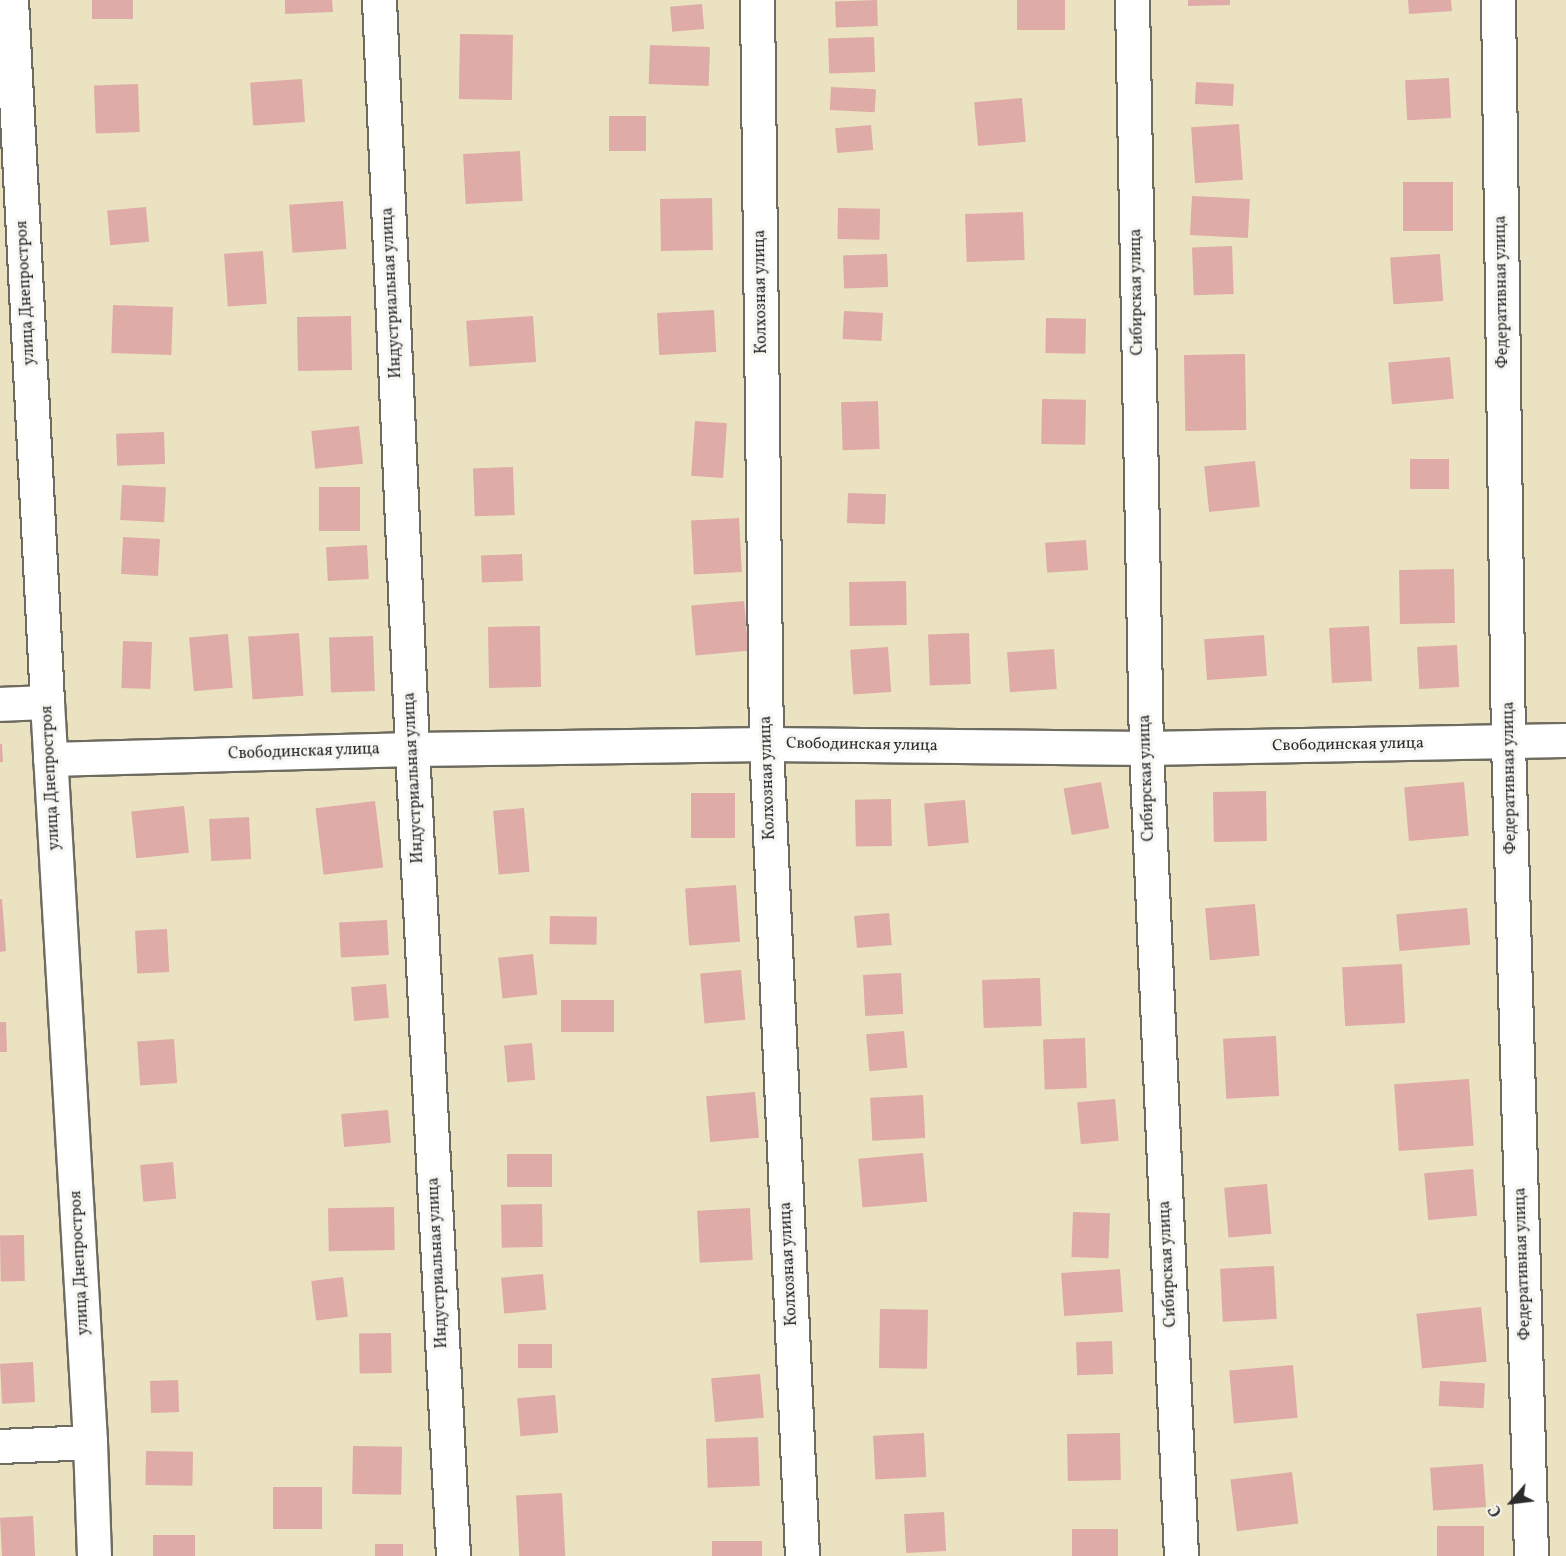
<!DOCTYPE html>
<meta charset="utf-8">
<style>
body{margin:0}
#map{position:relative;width:1566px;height:1556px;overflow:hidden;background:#ebe2c2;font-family:Vollkorn,serif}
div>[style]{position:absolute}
.building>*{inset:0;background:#deaba6;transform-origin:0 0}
.roads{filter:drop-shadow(2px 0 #6e6b60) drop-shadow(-2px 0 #6e6b60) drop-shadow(0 2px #6e6b60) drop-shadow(0 -2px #6e6b60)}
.street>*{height:33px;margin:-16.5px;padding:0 16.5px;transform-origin:16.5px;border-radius:16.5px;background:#fff}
span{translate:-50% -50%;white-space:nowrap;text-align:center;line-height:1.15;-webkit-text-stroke:6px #f6f6f2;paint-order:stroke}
.street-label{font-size:16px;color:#2b2b2b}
.north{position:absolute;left:1482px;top:1472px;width:60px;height:60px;-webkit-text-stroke:4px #f6f6f2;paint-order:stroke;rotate:242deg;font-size:16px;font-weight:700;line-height:24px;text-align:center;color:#2b2b2b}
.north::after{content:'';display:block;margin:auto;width:21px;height:27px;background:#2b2b2b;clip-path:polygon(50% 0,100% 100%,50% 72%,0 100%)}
</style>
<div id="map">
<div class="building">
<div style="left:92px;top:0;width:41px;height:19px"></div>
<div style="clip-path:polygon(285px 0,332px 0,333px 12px,285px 14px)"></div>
<div style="left:877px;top:0;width:26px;height:42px;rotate:88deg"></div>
<div style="left:1017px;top:0;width:48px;height:30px"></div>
<div style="clip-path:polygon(1188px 0,1230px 0,1230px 5px,1188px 6px)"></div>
<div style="clip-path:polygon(1408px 0,1451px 0,1452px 11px,1409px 14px)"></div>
<div style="left:702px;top:4px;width:25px;height:32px;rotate:85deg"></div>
<div style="left:460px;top:34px;width:53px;height:65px;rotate:1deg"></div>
<div style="left:874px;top:37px;width:35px;height:46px;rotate:88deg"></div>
<div style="left:650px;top:45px;width:60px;height:39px;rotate:2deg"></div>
<div style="left:1449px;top:78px;width:40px;height:44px;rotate:87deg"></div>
<div style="left:302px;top:79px;width:43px;height:52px;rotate:86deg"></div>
<div style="left:138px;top:84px;width:48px;height:44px;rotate:88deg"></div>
<div style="left:1234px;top:84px;width:22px;height:38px;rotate:93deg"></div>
<div style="left:831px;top:87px;width:45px;height:23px;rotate:3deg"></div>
<div style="left:1022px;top:98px;width:44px;height:48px;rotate:85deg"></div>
<div style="left:609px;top:116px;width:37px;height:35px"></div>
<div style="left:1239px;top:124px;width:56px;height:48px;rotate:86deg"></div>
<div style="left:871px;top:125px;width:25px;height:36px;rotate:85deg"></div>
<div style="left:520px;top:151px;width:50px;height:57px;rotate:87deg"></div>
<div style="left:1453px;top:182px;width:49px;height:50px;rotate:90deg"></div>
<div style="left:1192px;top:196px;width:58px;height:39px;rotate:3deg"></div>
<div style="left:712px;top:198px;width:52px;height:52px;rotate:89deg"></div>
<div style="left:343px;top:201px;width:48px;height:54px;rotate:86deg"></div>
<div style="left:146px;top:207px;width:35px;height:39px;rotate:85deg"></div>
<div style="left:838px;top:208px;width:42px;height:31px;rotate:1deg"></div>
<div style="left:1023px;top:212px;width:48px;height:58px;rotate:88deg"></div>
<div style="left:1232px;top:246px;width:48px;height:40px;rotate:88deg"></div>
<div style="left:263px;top:251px;width:53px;height:39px;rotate:86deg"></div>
<div style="left:887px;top:254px;width:33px;height:44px;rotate:88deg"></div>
<div style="left:1440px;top:254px;width:47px;height:50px;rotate:86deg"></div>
<div style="left:113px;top:305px;width:60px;height:48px;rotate:2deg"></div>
<div style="left:714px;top:310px;width:42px;height:57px;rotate:87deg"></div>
<div style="left:844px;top:311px;width:39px;height:28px;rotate:3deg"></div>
<div style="left:351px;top:316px;width:54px;height:54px;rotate:89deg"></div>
<div style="left:533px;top:316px;width:46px;height:67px;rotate:86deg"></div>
<div style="left:1046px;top:318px;width:40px;height:35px;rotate:1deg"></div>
<div style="left:1245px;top:354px;width:76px;height:61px;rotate:89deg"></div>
<div style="left:1450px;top:357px;width:42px;height:62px;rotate:85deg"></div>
<div style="left:1042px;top:399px;width:44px;height:45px;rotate:1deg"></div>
<div style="left:878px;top:401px;width:48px;height:37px;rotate:88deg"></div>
<div style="left:695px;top:421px;width:32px;height:55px;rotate:4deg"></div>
<div style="left:359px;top:426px;width:38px;height:48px;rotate:84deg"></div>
<div style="left:164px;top:432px;width:32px;height:48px;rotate:88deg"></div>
<div style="left:1410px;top:459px;width:39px;height:30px"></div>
<div style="left:1255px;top:461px;width:46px;height:51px;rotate:84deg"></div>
<div style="left:513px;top:467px;width:48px;height:40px;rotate:88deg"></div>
<div style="left:122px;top:485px;width:44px;height:35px;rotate:3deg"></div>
<div style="left:319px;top:487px;width:41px;height:44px"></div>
<div style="left:848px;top:493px;width:38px;height:30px;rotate:2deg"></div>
<div style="left:739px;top:518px;width:54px;height:48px;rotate:87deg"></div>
<div style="left:123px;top:537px;width:37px;height:37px;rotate:3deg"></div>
<div style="left:1086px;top:540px;width:30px;height:41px;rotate:86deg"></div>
<div style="left:367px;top:545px;width:34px;height:41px;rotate:87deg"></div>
<div style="left:522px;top:554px;width:27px;height:41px;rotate:88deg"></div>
<div style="left:1454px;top:569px;width:54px;height:55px;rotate:89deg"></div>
<div style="left:906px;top:581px;width:44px;height:57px;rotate:89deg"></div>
<div style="left:744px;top:601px;width:50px;height:53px;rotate:85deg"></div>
<div style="left:540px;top:626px;width:61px;height:52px;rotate:89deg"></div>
<div style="left:1369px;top:626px;width:55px;height:40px;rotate:87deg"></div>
<div style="left:299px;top:633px;width:63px;height:51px;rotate:86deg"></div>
<div style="left:969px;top:633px;width:51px;height:41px;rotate:88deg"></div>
<div style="left:228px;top:634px;width:54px;height:39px;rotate:85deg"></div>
<div style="left:1264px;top:635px;width:41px;height:60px;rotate:86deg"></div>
<div style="left:373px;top:636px;width:55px;height:44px;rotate:88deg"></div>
<div style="left:123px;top:641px;width:29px;height:47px;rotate:2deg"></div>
<div style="left:1457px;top:645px;width:42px;height:40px;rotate:87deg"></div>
<div style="left:888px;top:647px;width:45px;height:38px;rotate:86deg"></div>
<div style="left:1054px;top:649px;width:40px;height:47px;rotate:86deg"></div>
<div style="clip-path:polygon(0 744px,2px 744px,3px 762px,0 762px)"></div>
<div style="left:1101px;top:782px;width:47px;height:38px;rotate:80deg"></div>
<div style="left:1464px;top:782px;width:54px;height:60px;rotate:85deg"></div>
<div style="left:1266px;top:791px;width:50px;height:53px;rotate:89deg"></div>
<div style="left:691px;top:793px;width:44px;height:45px"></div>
<div style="left:891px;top:799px;width:47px;height:36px;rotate:89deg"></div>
<div style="left:965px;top:800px;width:43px;height:41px;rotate:85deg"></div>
<div style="left:375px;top:801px;width:67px;height:60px;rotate:83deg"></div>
<div style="left:184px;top:806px;width:47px;height:53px;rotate:84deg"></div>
<div style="left:524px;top:808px;width:64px;height:31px;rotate:85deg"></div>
<div style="left:249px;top:817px;width:42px;height:40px;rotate:87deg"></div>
<div style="left:736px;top:885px;width:57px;height:51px;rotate:86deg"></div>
<div style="clip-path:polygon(0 899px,2px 899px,6px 951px,0 952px)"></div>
<div style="left:1255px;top:904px;width:52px;height:50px;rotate:85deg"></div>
<div style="left:1467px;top:908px;width:37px;height:71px;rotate:85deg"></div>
<div style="left:889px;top:913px;width:32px;height:35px;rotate:85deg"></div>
<div style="left:550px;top:916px;width:47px;height:28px;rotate:1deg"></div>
<div style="left:387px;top:920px;width:35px;height:48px;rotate:87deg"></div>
<div style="left:167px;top:929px;width:43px;height:32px;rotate:87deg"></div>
<div style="left:533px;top:954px;width:41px;height:35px;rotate:84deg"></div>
<div style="left:1402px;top:964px;width:59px;height:60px;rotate:87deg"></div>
<div style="left:741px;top:970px;width:50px;height:41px;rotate:85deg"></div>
<div style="left:901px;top:973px;width:41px;height:38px;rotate:87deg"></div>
<div style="left:1040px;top:978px;width:48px;height:58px;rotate:88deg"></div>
<div style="left:386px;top:984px;width:34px;height:35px;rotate:85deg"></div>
<div style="left:614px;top:1000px;width:32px;height:53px;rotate:90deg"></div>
<div style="clip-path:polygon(0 1022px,6px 1022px,7px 1052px,0 1052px)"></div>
<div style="left:904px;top:1031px;width:37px;height:38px;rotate:85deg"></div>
<div style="left:1276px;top:1036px;width:60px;height:53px;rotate:87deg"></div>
<div style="left:1085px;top:1038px;width:50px;height:42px;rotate:88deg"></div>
<div style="left:174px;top:1039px;width:44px;height:37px;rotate:86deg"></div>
<div style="left:532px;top:1043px;width:37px;height:28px;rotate:85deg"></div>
<div style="left:1469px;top:1079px;width:67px;height:75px;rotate:86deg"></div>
<div style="left:755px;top:1092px;width:46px;height:49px;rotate:85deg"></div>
<div style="left:923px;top:1095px;width:43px;height:53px;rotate:87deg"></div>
<div style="left:1115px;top:1099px;width:42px;height:38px;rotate:85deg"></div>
<div style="left:388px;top:1110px;width:33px;height:47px;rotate:85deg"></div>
<div style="left:923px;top:1153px;width:49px;height:65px;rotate:85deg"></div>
<div style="left:507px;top:1154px;width:45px;height:33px"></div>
<div style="left:173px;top:1162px;width:37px;height:33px;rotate:85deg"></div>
<div style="left:1473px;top:1169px;width:47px;height:49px;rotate:85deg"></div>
<div style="left:1267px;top:1184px;width:50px;height:43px;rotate:85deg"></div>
<div style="left:542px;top:1204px;width:43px;height:41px;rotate:89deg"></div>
<div style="left:394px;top:1207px;width:43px;height:66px;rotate:89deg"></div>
<div style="left:750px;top:1208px;width:52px;height:53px;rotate:87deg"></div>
<div style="left:1073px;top:1212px;width:37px;height:45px;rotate:2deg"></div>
<div style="left:24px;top:1235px;width:46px;height:24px;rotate:89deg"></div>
<div style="left:1274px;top:1266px;width:53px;height:54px;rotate:87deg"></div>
<div style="left:1120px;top:1269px;width:43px;height:59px;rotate:86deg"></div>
<div style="left:543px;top:1274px;width:36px;height:42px;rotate:85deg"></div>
<div style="left:343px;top:1277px;width:40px;height:32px;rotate:83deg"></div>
<div style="left:1481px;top:1307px;width:55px;height:65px;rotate:84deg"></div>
<div style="left:880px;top:1309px;width:48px;height:59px;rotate:1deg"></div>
<div style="left:391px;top:1333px;width:40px;height:32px;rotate:89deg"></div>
<div style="left:1112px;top:1341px;width:33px;height:36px;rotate:88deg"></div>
<div style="left:518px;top:1344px;width:34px;height:24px"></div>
<div style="left:33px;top:1362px;width:40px;height:33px;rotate:87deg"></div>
<div style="left:1293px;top:1365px;width:53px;height:64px;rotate:85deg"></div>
<div style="left:760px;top:1374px;width:44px;height:49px;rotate:85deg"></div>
<div style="left:178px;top:1380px;width:32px;height:28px;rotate:88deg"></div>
<div style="left:1440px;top:1381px;width:45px;height:25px;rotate:3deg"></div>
<div style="left:555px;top:1395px;width:38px;height:38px;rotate:85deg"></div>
<div style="left:924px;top:1433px;width:44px;height:51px;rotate:87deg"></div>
<div style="left:1120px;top:1433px;width:47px;height:53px;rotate:89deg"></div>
<div style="left:758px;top:1437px;width:49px;height:52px;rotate:88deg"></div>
<div style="left:353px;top:1446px;width:49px;height:48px;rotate:1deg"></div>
<div style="left:146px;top:1451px;width:47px;height:34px;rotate:1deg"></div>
<div style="left:1483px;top:1464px;width:43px;height:53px;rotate:86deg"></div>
<div style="left:1292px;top:1472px;width:52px;height:62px;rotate:83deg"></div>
<div style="left:322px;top:1487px;width:42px;height:49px;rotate:90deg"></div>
<div style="left:562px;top:1493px;width:63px;height:46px;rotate:87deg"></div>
<div style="left:944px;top:1512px;width:39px;height:40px;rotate:87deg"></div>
<div style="left:33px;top:1516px;width:40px;height:33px;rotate:87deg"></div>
<div style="left:1437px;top:1526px;width:47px;height:30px"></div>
<div style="left:1118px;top:1529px;width:27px;height:46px;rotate:90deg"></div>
<div style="left:153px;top:1535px;width:42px;height:21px"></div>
<div style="left:762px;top:1541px;width:15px;height:50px;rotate:90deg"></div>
<div style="left:403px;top:1544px;width:12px;height:28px;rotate:90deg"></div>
</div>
<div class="roads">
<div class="street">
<div style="left:11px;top:0;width:703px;rotate:87.06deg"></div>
<div style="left:47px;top:702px;width:741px;rotate:86.67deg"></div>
<div style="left:90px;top:1442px;width:114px;rotate:88deg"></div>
<div style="left:379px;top:0;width:750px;rotate:87.48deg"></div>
<div style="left:412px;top:749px;width:808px;rotate:87.09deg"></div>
<div style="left:757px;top:0;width:744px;rotate:89.31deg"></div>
<div style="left:766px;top:744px;width:813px;rotate:87.46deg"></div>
<div style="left:1132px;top:0;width:748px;rotate:88.93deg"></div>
<div style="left:1146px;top:748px;width:809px;rotate:87.52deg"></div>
<div style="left:1498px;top:0;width:742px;rotate:89.23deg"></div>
<div style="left:1508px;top:742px;width:814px;rotate:88.38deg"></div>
<div style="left:0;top:704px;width:47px;rotate:-2.4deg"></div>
<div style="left:50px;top:759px;width:362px;rotate:-1.6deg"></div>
<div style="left:412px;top:749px;width:354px;rotate:-0.8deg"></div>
<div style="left:766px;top:744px;width:380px;rotate:0.6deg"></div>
<div style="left:1146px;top:748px;width:420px;rotate:-1.1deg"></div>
<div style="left:0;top:1446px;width:90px;rotate:-2.5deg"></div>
</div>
</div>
<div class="street-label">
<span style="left:761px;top:292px;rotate:-91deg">Колхозная улица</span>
<span style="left:1137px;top:292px;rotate:-91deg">Сибирская улица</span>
<span style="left:1502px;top:292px;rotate:-91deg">Федеративная улица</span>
<span style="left:26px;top:293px;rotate:-93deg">улица Днепростроя</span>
<span style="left:392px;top:293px;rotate:-93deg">Индустриальная улица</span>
<span style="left:862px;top:745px;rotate:1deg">Свободинская улица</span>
<span style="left:1348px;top:745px;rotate:-1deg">Свободинская улица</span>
<span style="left:304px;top:752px;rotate:-2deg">Свободинская улица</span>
<span style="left:51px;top:778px;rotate:-93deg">улица Днепростроя</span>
<span style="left:414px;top:778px;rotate:-93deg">Индустриальная улица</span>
<span style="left:768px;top:778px;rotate:-92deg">Колхозная улица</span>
<span style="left:1147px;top:778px;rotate:-92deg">Сибирская улица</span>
<span style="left:1510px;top:778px;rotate:-91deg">Федеративная улица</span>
<span style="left:80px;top:1263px;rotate:-93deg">улица Днепростроя</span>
<span style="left:438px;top:1263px;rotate:-93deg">Индустриальная улица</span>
<span style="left:789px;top:1264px;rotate:-93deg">Колхозная улица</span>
<span style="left:1168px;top:1264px;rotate:-93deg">Сибирская улица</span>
<span style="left:1523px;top:1264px;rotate:-92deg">Федеративная улица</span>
</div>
<div class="north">С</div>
</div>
